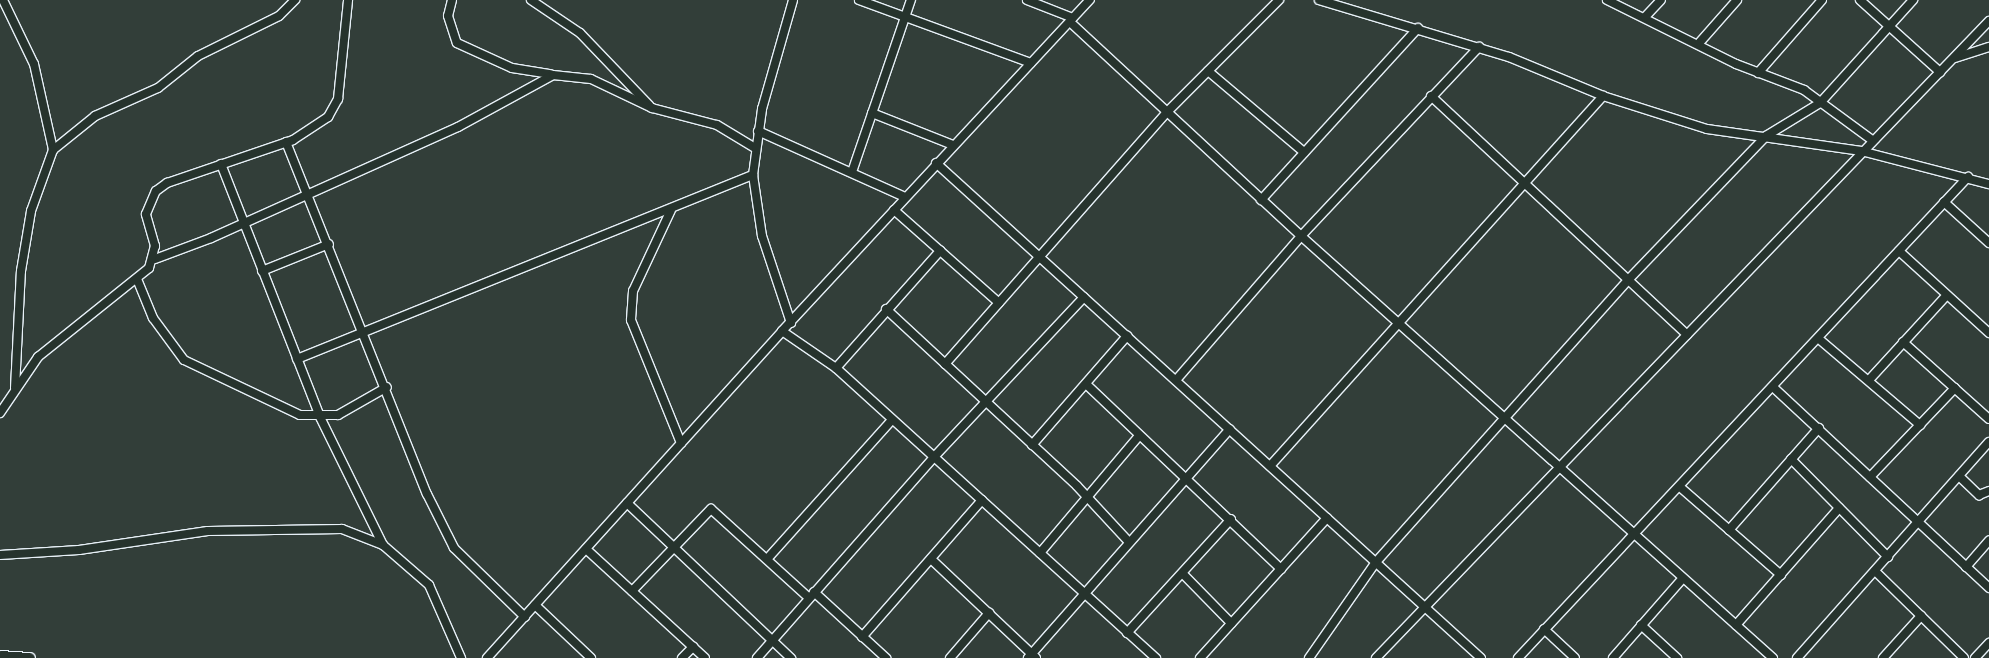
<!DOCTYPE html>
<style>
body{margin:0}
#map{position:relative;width:1989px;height:658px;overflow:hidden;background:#323e39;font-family:"Balsamiq Sans",sans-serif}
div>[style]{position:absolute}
.roads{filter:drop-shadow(1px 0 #e8f1f8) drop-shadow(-1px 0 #e8f1f8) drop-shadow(0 1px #e8f1f8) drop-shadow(0 -1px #e8f1f8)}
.minor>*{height:8px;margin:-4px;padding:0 4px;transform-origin:4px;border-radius:4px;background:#26332d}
.highway>*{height:11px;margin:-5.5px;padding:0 5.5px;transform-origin:5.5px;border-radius:5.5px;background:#26332d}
span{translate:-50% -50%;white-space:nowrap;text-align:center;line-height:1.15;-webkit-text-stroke:4px #26332d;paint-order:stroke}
</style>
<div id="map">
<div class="roads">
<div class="minor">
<div style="left:3px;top:0;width:71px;rotate:64.2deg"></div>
<div style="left:34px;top:64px;width:88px;rotate:77.5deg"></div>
<div style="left:452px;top:0;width:16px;rotate:104deg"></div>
<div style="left:448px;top:16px;width:28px;rotate:72deg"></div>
<div style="left:457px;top:43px;width:60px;rotate:24.4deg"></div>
<div style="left:512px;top:68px;width:39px;rotate:9deg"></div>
<div style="left:531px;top:0;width:59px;rotate:34deg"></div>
<div style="left:580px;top:33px;width:100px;rotate:46.2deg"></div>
<div style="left:859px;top:0;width:183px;rotate:20.1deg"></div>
<div style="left:1027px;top:0;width:49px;rotate:21.4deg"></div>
<div style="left:1319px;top:0;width:198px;rotate:16.7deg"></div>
<div style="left:1509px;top:57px;width:102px;rotate:22.5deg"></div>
<div style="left:1603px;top:96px;width:109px;rotate:17.6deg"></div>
<div style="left:1707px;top:129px;width:156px;rotate:8.1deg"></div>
<div style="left:1861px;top:151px;width:132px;rotate:14.5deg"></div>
<div style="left:1607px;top:0;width:144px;rotate:26.4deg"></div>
<div style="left:1736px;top:64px;width:73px;rotate:20.9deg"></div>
<div style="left:1804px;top:90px;width:84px;rotate:36.3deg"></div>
<div style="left:1860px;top:0;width:108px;rotate:42deg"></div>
<div style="left:1645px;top:17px;width:23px;rotate:-47deg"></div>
<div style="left:1070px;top:22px;width:315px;rotate:42.8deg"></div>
<div style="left:1301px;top:236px;width:633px;rotate:41.8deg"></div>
<div style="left:1700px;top:42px;width:56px;rotate:-48.6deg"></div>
<div style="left:1955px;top:58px;width:36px;rotate:-18deg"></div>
<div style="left:1208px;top:71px;width:126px;rotate:40.2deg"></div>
<div style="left:1758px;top:73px;width:97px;rotate:-48.8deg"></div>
<div style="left:1431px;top:96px;width:350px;rotate:43deg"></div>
<div style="left:872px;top:113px;width:87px;rotate:21.6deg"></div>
<div style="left:758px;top:131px;width:161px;rotate:24.2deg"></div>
<div style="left:286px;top:142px;width:379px;rotate:68.2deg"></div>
<div style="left:427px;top:494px;width:60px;rotate:63.4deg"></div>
<div style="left:454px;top:548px;width:99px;rotate:44.2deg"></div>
<div style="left:936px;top:163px;width:736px;rotate:42.25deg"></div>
<div style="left:221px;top:164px;width:272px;rotate:68.6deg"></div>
<div style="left:320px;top:417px;width:143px;rotate:63.8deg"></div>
<div style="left:852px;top:172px;width:182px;rotate:-71.1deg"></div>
<div style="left:1261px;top:200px;width:233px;rotate:-47.6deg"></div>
<div style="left:1944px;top:202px;width:61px;rotate:42.3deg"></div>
<div style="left:671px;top:210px;width:89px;rotate:115.1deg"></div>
<div style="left:633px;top:291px;width:29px;rotate:94deg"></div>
<div style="left:631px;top:320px;width:133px;rotate:67.9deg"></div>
<div style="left:894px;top:210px;width:140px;rotate:41.5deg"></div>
<div style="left:1899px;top:251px;width:122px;rotate:42.3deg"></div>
<div style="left:155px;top:259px;width:60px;rotate:-20.6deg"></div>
<div style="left:211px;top:238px;width:271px;rotate:-24.2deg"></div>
<div style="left:458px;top:127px;width:108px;rotate:-28.7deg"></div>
<div style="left:553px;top:75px;width:38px;rotate:6deg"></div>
<div style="left:591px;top:79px;width:68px;rotate:25.4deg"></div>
<div style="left:652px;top:108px;width:67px;rotate:14.7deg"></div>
<div style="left:717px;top:125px;width:44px;rotate:31.2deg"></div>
<div style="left:262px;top:271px;width:72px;rotate:-21.9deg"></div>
<div style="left:137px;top:279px;width:42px;rotate:67.7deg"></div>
<div style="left:153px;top:318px;width:52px;rotate:53.6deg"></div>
<div style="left:184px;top:360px;width:128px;rotate:25.4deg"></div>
<div style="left:300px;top:415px;width:38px"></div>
<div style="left:338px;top:415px;width:56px;rotate:-29.7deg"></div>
<div style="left:886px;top:309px;width:260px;rotate:42.8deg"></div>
<div style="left:1077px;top:486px;width:76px;rotate:47.1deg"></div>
<div style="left:791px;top:323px;width:92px;rotate:-108.4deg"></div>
<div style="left:762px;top:236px;width:62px;rotate:-98.4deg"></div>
<div style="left:753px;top:175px;width:67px;rotate:-82.2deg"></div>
<div style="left:762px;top:109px;width:113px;rotate:-74.1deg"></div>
<div style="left:782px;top:331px;width:452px;rotate:-47.1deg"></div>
<div style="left:1819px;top:339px;width:133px;rotate:40.4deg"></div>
<div style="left:1903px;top:342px;width:115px;rotate:41.8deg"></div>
<div style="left:297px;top:359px;width:492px;rotate:-22deg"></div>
<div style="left:945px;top:364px;width:334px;rotate:-48.6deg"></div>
<div style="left:1166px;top:113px;width:160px;rotate:-45deg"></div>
<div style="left:836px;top:368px;width:157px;rotate:-48.4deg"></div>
<div style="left:1176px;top:380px;width:191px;rotate:-49deg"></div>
<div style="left:1301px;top:236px;width:260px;rotate:-46.7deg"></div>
<div style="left:1869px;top:380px;width:115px;rotate:-47.5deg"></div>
<div style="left:1086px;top:384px;width:269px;rotate:43.5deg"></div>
<div style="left:15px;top:388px;width:117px;rotate:-87.1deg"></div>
<div style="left:21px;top:271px;width:61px;rotate:-80.5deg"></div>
<div style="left:31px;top:211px;width:65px;rotate:-70.2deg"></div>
<div style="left:53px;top:150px;width:54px;rotate:-39deg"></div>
<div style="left:95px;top:116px;width:69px;rotate:-24deg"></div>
<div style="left:158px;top:88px;width:51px;rotate:-38.7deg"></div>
<div style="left:198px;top:56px;width:90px;rotate:-26.3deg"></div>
<div style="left:279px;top:16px;width:23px;rotate:-45deg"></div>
<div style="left:1774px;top:388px;width:294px;rotate:42.9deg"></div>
<div style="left:0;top:413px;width:68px;rotate:-55.8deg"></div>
<div style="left:38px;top:357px;width:142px;rotate:-38.7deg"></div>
<div style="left:149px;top:268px;width:23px;rotate:-75deg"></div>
<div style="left:155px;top:246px;width:33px;rotate:-106deg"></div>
<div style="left:146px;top:214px;width:25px;rotate:-67deg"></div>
<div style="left:156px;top:191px;width:14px;rotate:-36deg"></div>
<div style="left:167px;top:183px;width:133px;rotate:-18.8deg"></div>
<div style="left:293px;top:140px;width:42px;rotate:-33.3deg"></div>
<div style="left:328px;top:117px;width:21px;rotate:-61deg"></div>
<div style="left:338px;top:99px;width:100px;rotate:-84.2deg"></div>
<div style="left:1032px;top:445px;width:145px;rotate:-48.9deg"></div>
<div style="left:1791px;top:459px;width:138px;rotate:45.3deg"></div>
<div style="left:1270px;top:466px;width:498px;rotate:-48deg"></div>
<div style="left:1959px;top:476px;width:28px;rotate:44deg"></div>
<div style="left:1979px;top:495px;width:11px;rotate:-22deg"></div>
<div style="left:1870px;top:477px;width:123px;rotate:-46.3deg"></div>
<div style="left:1680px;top:487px;width:134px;rotate:41.1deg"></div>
<div style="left:627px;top:503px;width:226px;rotate:43.4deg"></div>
<div style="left:1729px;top:530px;width:136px;rotate:-48.6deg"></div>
<div style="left:586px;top:549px;width:161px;rotate:42.5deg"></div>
<div style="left:1040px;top:553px;width:153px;rotate:-49.8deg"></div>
<div style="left:0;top:555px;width:79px;rotate:-3.6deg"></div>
<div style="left:79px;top:550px;width:130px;rotate:-8.4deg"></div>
<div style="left:208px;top:531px;width:134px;rotate:-0.9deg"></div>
<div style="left:342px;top:529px;width:44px;rotate:21.3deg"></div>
<div style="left:383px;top:545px;width:61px;rotate:41deg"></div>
<div style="left:429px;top:585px;width:80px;rotate:66.3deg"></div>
<div style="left:768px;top:558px;width:184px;rotate:-48.1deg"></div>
<div style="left:931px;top:559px;width:144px;rotate:43.3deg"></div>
<div style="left:1966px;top:567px;width:35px;rotate:-49deg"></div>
<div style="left:1875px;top:571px;width:124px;rotate:44.3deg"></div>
<div style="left:1183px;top:574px;width:69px;rotate:45.6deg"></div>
<div style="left:632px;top:591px;width:114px;rotate:-46.1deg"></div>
<div style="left:711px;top:509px;width:132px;rotate:42.2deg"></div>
<div style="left:814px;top:592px;width:98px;rotate:42.5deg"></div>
<div style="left:535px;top:605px;width:77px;rotate:43.4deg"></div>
<div style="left:1641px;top:625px;width:49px;rotate:42.5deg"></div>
<div style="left:1736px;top:625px;width:156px;rotate:-48.6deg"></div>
<div style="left:1544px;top:629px;width:42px;rotate:43.1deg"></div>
<div style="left:1127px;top:633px;width:154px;rotate:-47.6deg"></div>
<div style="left:862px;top:637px;width:182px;rotate:-48.8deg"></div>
<div style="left:487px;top:658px;width:440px;rotate:-47.9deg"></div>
<div style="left:782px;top:331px;width:65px;rotate:34.4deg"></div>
<div style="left:836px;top:368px;width:432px;rotate:42.2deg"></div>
<div style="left:682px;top:658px;width:16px;rotate:-45deg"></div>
<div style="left:757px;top:658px;width:268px;rotate:-48.6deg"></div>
<div style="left:934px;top:457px;width:219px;rotate:-46.8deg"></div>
<div style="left:950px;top:658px;width:60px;rotate:-49.1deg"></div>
<div style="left:1028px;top:658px;width:305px;rotate:-48.6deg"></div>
<div style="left:1200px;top:658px;width:189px;rotate:-47.8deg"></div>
<div style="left:1309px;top:658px;width:117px;rotate:-55.1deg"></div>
<div style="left:1376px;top:562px;width:380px;rotate:-48.2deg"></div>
<div style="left:1629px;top:279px;width:198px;rotate:-46.2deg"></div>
<div style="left:1766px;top:136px;width:63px;rotate:-31.4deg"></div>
<div style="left:1820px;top:103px;width:139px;rotate:-47.9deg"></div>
<div style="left:1376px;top:658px;width:884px;rotate:-46.1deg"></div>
<div style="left:1518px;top:658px;width:659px;rotate:-46.91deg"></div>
<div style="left:1613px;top:658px;width:106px;rotate:-48.8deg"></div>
<div style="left:1797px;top:658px;width:289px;rotate:-48.4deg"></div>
<div style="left:1883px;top:658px;width:57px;rotate:-47.9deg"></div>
<div style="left:1975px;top:658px;width:21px;rotate:-47deg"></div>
</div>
<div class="highway">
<div style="left:0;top:656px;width:29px;rotate:4deg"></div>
</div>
</div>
</div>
